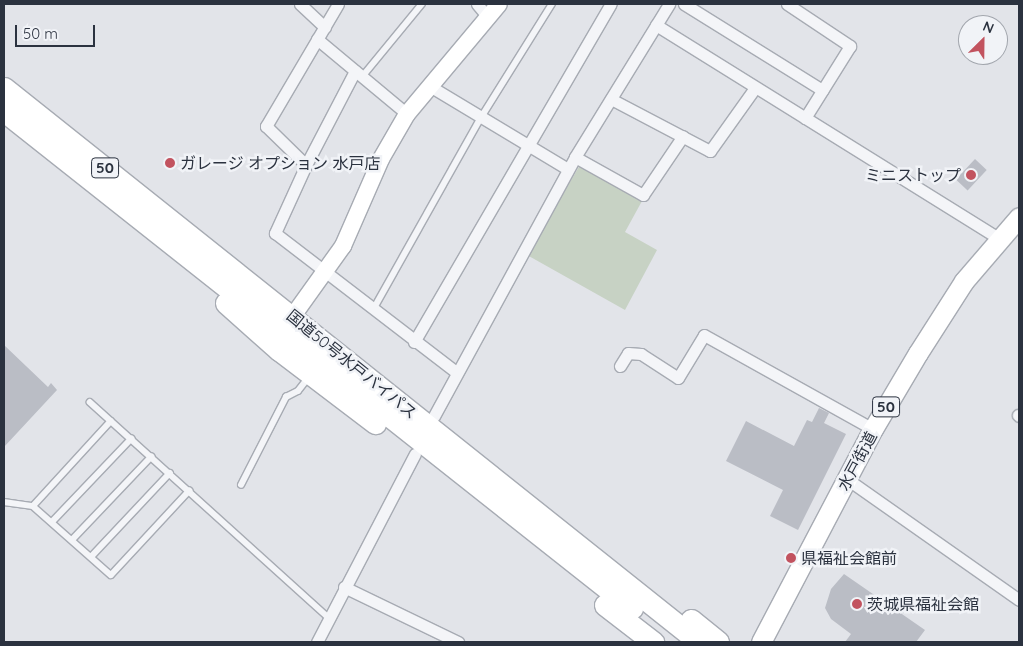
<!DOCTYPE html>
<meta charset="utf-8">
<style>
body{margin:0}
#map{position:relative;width:1023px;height:646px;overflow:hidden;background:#e2e4e9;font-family:Quicksand,"Noto Sans JP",sans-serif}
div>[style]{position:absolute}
.green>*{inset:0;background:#c7d2c4}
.building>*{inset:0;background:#babdc5;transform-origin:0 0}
.roads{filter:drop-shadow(1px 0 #a7abb3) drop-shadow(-1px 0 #a7abb3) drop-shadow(0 1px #a7abb3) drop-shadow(0 -1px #a7abb3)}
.lane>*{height:5.5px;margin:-2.75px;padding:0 2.75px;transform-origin:2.75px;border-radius:2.75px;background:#f4f5f8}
.street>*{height:11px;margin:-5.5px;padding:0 5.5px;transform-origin:5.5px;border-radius:5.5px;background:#f4f5f8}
.secondary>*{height:16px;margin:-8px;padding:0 8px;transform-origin:8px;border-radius:8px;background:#fff}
.primary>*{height:19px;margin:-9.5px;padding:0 9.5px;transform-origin:9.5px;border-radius:9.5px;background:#fff}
.highway>*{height:21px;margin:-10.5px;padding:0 10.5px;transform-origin:10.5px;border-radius:10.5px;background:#fff}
.dots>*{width:14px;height:14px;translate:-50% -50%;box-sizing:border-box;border:2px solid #f1f3f7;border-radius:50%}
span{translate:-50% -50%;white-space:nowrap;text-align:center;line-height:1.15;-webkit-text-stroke:5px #f1f3f7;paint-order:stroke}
.shield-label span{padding:1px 4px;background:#f1f3f7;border:1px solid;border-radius:4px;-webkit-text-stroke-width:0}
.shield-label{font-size:15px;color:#2b323f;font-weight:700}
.poi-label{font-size:16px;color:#2b323f}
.left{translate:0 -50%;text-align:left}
.right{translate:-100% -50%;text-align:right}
.street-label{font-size:16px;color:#2b323f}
.frame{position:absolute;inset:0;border:5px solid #2b323f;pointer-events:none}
.north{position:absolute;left:958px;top:15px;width:50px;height:50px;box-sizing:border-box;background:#f1f3f7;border:1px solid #a2a6ad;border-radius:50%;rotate:23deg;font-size:14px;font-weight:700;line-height:20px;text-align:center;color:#2b323f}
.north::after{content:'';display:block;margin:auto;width:18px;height:22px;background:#c2535f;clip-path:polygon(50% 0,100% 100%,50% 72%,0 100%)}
.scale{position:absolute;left:15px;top:25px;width:80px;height:22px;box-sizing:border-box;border:2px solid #2b323f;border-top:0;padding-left:6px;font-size:15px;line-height:18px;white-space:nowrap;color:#2b323f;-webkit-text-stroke:4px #f1f3f7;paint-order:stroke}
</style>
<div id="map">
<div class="green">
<div style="clip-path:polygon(580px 165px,642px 201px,625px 232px,657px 250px,625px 310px,527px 255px)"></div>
</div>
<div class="building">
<div style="left:975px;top:159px;width:16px;height:28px;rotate:43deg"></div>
<div style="clip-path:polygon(4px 345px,48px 387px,51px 383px,57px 390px,4px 447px)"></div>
<div style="clip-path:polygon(819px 408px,829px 413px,824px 423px,846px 434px,798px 530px,770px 516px,783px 490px,726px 461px,746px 421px,794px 446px,807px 420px,812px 422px)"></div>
<div style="clip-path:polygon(844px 574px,925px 630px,916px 642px,845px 642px,851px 634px,831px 619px,825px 608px,831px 589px)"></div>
</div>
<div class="roads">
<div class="lane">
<div style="left:362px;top:77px;width:94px;rotate:-50.6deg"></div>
<div style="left:373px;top:310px;width:223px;rotate:-60.7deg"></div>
<div style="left:482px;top:116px;width:132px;rotate:-58deg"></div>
<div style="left:90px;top:402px;width:322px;rotate:42.1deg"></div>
<div style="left:241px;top:485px;width:99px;rotate:-62.9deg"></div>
<div style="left:286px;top:397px;width:13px;rotate:-27deg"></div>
<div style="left:298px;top:391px;width:16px;rotate:-52deg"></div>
<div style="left:4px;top:502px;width:29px;rotate:8deg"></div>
<div style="left:33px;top:506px;width:115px;rotate:-47.5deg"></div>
<div style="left:33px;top:506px;width:104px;rotate:41.5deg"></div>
<div style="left:111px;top:575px;width:115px;rotate:-47.1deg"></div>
<div style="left:52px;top:522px;width:115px;rotate:-46.4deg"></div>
<div style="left:72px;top:540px;width:115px;rotate:-46.4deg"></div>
<div style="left:91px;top:557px;width:115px;rotate:-46.8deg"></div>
</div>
<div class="street">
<div style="left:300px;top:4px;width:34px;rotate:43deg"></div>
<div style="left:338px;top:4px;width:142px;rotate:120.5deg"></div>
<div style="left:266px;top:126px;width:56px;rotate:44.3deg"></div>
<div style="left:306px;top:165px;width:75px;rotate:114.5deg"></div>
<div style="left:275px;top:233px;width:228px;rotate:37.5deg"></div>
<div style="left:477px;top:4px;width:17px;rotate:50deg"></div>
<div style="left:684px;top:4px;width:163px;rotate:31.9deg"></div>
<div style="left:787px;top:4px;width:76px;rotate:33.7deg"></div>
<div style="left:850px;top:46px;width:85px;rotate:122deg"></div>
<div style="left:656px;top:25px;width:405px;rotate:31.9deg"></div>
<div style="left:317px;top:39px;width:117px;rotate:39.8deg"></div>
<div style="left:428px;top:85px;width:163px;rotate:31deg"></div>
<div style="left:611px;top:99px;width:112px;rotate:27.7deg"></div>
<div style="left:710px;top:151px;width:77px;rotate:-54.5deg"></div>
<div style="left:575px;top:157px;width:78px;rotate:29.2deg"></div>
<div style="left:643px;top:195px;width:71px;rotate:-55.9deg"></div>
<div style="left:306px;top:165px;width:106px;rotate:-62.5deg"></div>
<div style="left:414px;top:342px;width:391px;rotate:-59.8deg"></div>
<div style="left:620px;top:366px;width:15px;rotate:-58deg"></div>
<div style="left:628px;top:353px;width:13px;rotate:4deg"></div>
<div style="left:641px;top:354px;width:44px;rotate:33deg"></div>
<div style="left:678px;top:378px;width:50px;rotate:-58.8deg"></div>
<div style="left:704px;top:335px;width:193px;rotate:29.1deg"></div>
<div style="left:1018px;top:415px;width:1px;rotate:45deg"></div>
<div style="left:434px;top:416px;width:295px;rotate:-61.4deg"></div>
<div style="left:575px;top:157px;width:180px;rotate:-58.4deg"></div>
<div style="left:847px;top:479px;width:210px;rotate:35.1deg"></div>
<div style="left:344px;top:587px;width:127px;rotate:25.8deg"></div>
<div style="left:317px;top:642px;width:212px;rotate:-62.5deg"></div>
</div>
<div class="secondary">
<div style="left:285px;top:327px;width:100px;rotate:-54.4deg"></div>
<div style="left:343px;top:246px;width:95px;rotate:-66.4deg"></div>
<div style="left:381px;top:159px;width:52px;rotate:-60deg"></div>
<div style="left:407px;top:114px;width:143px;rotate:-50.1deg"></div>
</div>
<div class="primary">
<div style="left:761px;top:642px;width:241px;rotate:-62.3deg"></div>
<div style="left:873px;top:429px;width:88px;rotate:-59.4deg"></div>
<div style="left:918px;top:353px;width:85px;rotate:-57.4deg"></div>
<div style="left:964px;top:281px;width:84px;rotate:-49.3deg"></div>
</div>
<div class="highway">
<div style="left:4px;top:88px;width:889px;rotate:38.56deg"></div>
<div style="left:4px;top:111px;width:801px;rotate:38.36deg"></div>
<div style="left:226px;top:303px;width:71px;rotate:41.6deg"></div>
<div style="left:279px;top:350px;width:121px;rotate:37.2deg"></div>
<div style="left:605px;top:605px;width:61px;rotate:37.6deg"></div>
<div style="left:691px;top:620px;width:35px;rotate:39deg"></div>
</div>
</div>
<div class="dots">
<div style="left:170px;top:163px;background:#c2535f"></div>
<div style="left:971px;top:175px;background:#c2535f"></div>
<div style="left:791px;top:558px;background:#c2535f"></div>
<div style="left:857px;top:604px;background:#c2535f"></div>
</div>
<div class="shield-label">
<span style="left:105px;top:168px">50</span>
<span style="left:886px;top:407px">50</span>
</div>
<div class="poi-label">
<span class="left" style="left:180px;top:163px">ガレージ オプション 水戸店</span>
<span class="right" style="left:961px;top:175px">ミニストップ</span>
<span class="left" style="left:801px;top:558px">県福祉会館前</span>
<span class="left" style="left:867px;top:604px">茨城県福祉会館</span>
</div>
<div class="street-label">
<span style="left:352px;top:364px;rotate:39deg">国道50号水戸バイパス</span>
<span style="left:857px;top:461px;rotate:-62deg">水戸街道</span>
</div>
<div class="frame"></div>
<div class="north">N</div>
<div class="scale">50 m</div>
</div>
